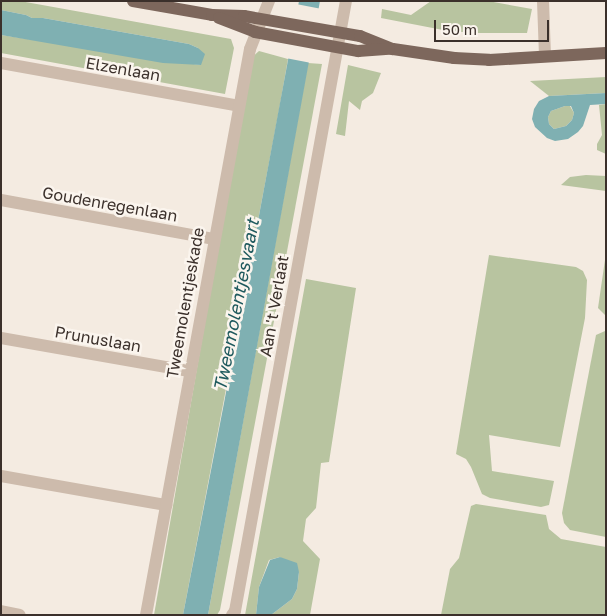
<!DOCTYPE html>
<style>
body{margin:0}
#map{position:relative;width:607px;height:616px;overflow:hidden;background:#f4ebe1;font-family:"Golos Text",sans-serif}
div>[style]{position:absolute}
.green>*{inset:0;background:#b8c4a0}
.water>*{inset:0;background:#7fb0b2}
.pier>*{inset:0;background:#f4ebe1;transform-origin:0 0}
.minor>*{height:12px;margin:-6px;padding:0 6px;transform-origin:6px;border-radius:6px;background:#cdbbac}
.major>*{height:12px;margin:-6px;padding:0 6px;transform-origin:6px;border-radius:6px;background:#7d675c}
span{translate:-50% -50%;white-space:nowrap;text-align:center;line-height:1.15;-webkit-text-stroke:5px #fbf5ee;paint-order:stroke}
.street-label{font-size:16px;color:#3b302b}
.water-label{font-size:18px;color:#1f5a5e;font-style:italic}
.frame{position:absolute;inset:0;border:2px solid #3b302b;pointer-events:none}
.scale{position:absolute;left:434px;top:20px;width:115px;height:22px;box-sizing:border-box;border:2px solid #3b302b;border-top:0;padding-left:6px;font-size:15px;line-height:18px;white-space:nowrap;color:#3b302b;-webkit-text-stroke:4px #fbf5ee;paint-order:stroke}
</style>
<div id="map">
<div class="green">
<div style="clip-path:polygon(1px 1px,20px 1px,231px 39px,234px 48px,225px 94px,1px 53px,1px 35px,200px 65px,198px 48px,189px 44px,43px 18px,32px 18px,26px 15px,1px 10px)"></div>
<div style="clip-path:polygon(431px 1px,488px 1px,532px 9px,527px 33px,473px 33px,443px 30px,381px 18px,382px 9px,411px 15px)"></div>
<div style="clip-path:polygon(259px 51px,288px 59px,279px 110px,183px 615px,154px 615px,251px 58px)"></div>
<div style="clip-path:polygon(308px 63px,322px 64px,220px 610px,217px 615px,208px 615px)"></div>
<div style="clip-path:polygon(348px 65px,381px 73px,373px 93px,362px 101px,360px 110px,349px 101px,345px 136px,336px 134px)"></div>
<div style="clip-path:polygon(606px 77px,606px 93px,549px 96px,530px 81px)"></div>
<div style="clip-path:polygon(606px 104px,606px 154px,597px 150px,597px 144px,602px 135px,599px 105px)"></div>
<div style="clip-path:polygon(565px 106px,570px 106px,574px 113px,572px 120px,566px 126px,554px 129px,549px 124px,548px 117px,551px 111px)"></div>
<div style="clip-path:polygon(586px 175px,606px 176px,606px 191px,561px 185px,570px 177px)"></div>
<div style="clip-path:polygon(606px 253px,606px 316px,598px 308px)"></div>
<div style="clip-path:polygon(489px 255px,576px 267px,583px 271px,587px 280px,585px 318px,560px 447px,489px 435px,492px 471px,554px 481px,549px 505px,541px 507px,490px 498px,482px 494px,471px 467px,466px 459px,456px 454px)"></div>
<div style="clip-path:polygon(306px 279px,356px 288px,329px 462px,321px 463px,316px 508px,306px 519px,303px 541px,320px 559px,310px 615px,271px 615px,292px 599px,297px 589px,299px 572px,280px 557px,269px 560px,259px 587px,256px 615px,245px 615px)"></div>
<div style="clip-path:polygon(605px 331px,606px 331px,606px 537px,570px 530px,564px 523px,562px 513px,596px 335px)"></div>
<div style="clip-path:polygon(476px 504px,546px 515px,549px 529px,561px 539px,606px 547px,606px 615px,441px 615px,450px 569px,459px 558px,471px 506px)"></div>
</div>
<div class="water">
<div style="clip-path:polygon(299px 1px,320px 1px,208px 615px,183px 615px,224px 403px)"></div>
<div style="clip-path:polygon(1px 10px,26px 15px,32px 18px,43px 18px,189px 44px,198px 48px,205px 54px,201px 65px,163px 63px,1px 35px)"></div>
<div style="clip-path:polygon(evenodd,606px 93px,606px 104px,590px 105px,583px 126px,578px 132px,568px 139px,555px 141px,547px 138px,535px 127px,532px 119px,534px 109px,539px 101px,549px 96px,606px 93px,565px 106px,571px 106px,574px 113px,572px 120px,566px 126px,554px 129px,549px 124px,548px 117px,551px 111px,565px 106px)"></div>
<div style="clip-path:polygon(280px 557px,297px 563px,299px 572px,297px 589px,292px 599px,271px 615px,256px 615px,259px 587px,270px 560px)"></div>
</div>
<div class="pier">
<div style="left:296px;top:4px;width:25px;height:55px;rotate:11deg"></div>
</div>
<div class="minor">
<div style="left:543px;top:1px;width:55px;rotate:87.9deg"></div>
<div style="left:1px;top:63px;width:242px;rotate:10.2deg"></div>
<div style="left:1px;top:200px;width:217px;rotate:10.4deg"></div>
<div style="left:1px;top:338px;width:191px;rotate:10deg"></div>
<div style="left:1px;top:476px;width:168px;rotate:10deg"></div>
<div style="left:1px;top:611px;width:19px;rotate:12deg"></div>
<div style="left:146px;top:615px;width:575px;rotate:-79.59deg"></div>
<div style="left:250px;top:49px;width:52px;rotate:-68.4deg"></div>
<div style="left:232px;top:615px;width:5px;rotate:-53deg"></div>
<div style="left:235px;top:611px;width:620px;rotate:-79.69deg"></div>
</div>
<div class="major">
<div style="left:133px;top:1px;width:80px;rotate:10deg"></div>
<div style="left:212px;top:15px;width:32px;rotate:2deg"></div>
<div style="left:244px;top:16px;width:118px;rotate:9.8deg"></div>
<div style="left:360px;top:36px;width:35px;rotate:22deg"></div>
<div style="left:393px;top:49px;width:62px;rotate:8.4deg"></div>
<div style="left:454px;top:58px;width:35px;rotate:3deg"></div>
<div style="left:489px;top:60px;width:117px;rotate:-3.4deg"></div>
<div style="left:219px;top:18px;width:39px;rotate:21deg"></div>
<div style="left:255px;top:32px;width:105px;rotate:10.5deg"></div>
<div style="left:358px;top:51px;width:31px;rotate:-4deg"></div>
</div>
<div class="street-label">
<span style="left:123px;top:69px;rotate:10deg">Elzenlaan</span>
<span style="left:110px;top:204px;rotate:10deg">Goudenregenlaan</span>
<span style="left:185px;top:303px;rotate:-80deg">Tweemolentjeskade</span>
<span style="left:274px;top:306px;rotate:-80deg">Aan 't Verlaat</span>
<span style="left:98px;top:339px;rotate:10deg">Prunuslaan</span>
</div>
<div class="water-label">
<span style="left:236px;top:305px;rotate:-79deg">Tweemolentjesvaart</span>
</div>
<div class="frame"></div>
<div class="scale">50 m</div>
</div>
